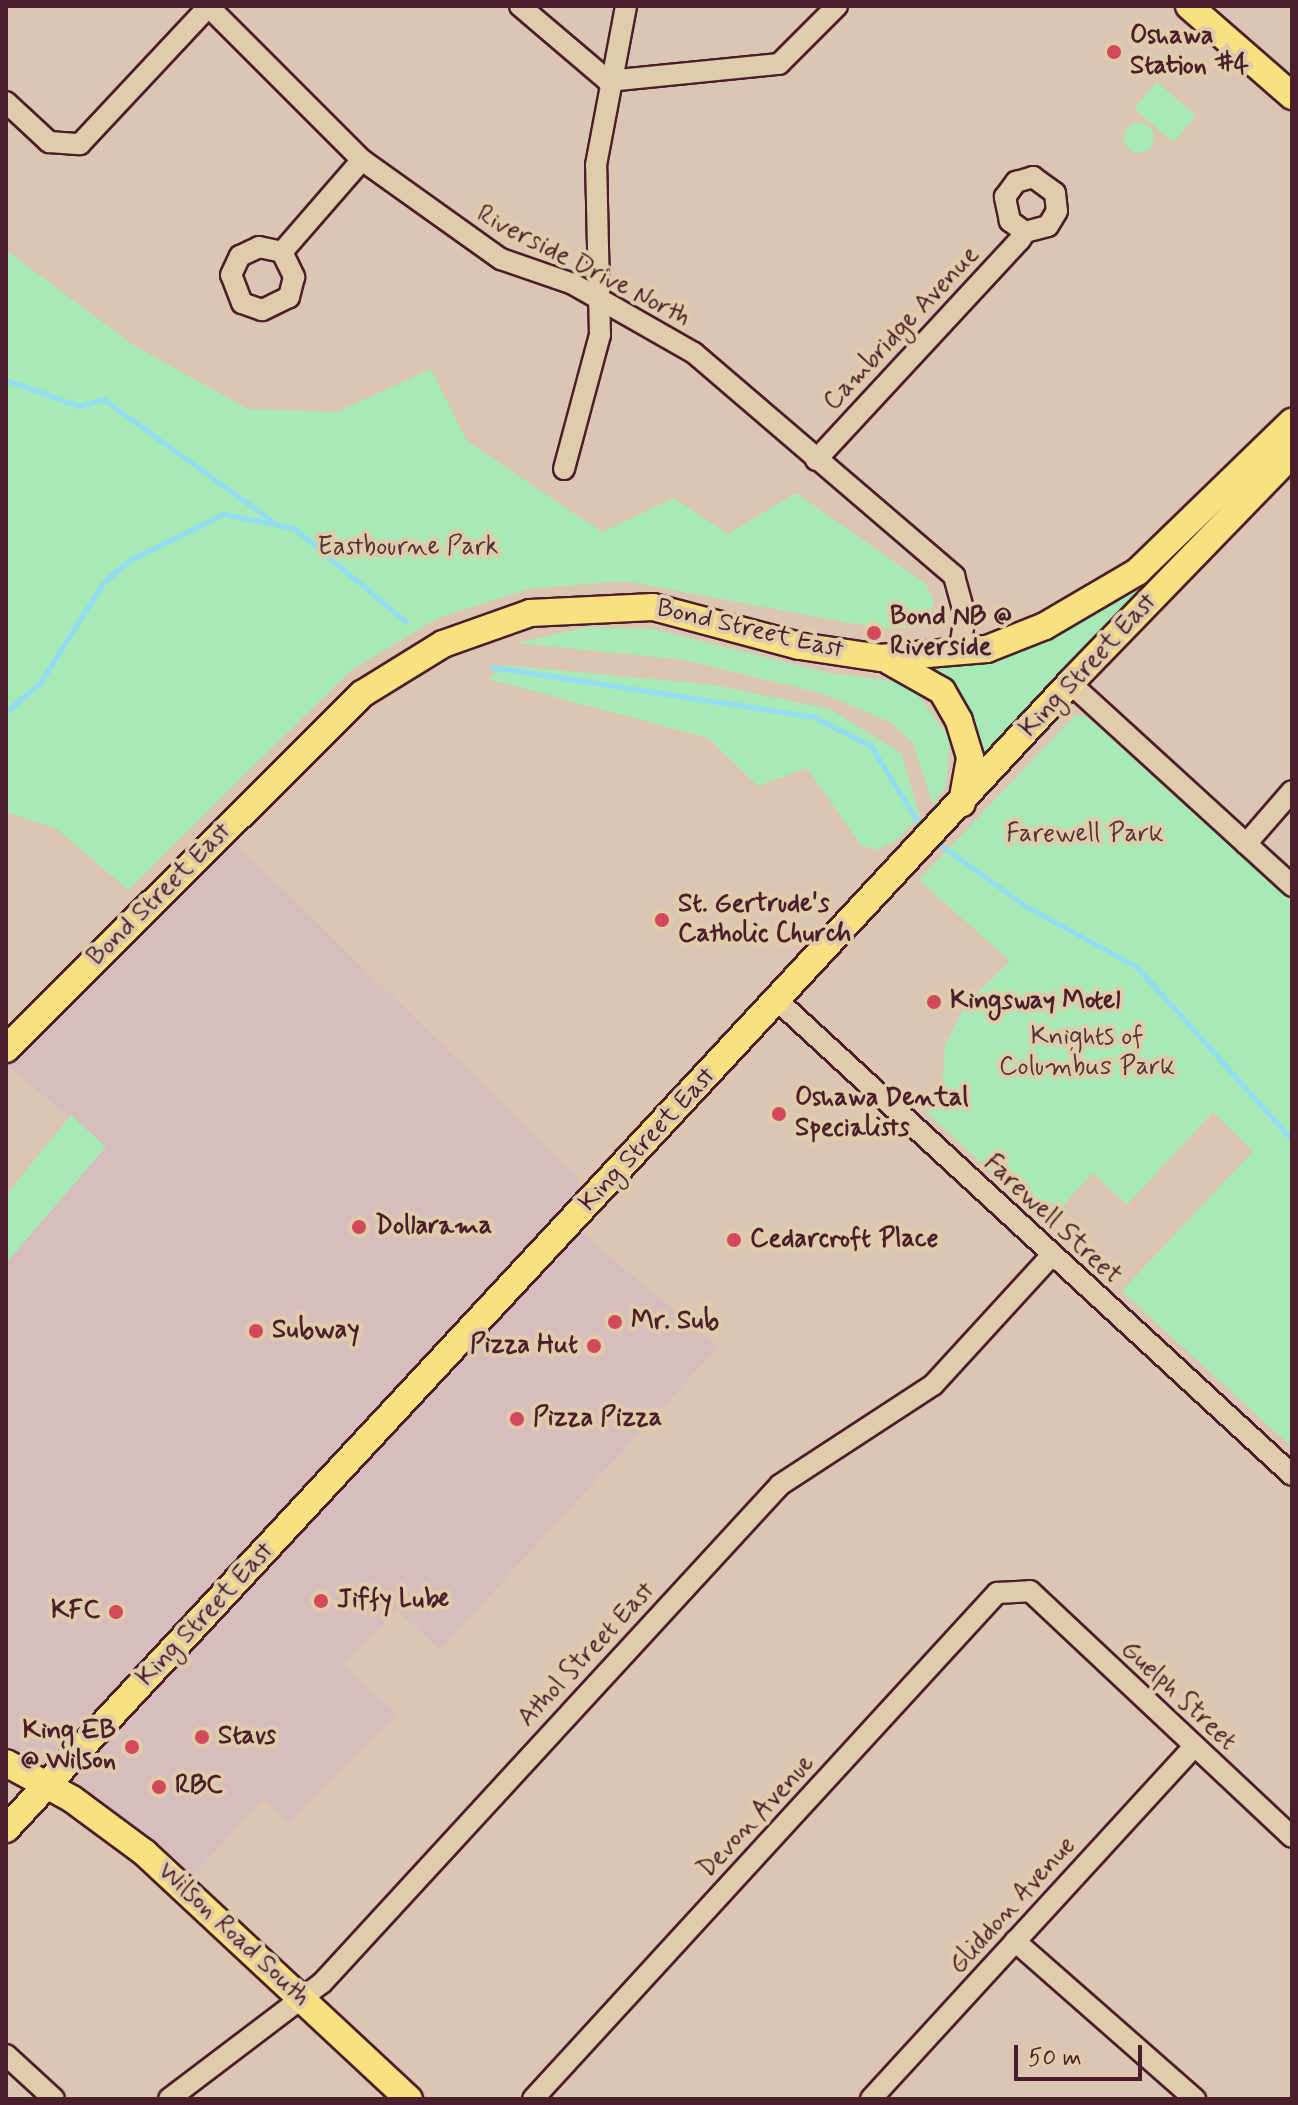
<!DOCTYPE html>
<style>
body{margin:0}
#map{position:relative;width:1298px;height:2105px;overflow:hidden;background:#dcc5b3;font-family:Mynerve,sans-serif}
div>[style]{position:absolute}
.built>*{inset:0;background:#d8bdbd}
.green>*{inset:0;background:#a7eab5;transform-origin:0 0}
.round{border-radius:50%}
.stream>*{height:5px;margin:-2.5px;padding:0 2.5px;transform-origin:2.5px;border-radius:2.5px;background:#93dcf4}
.roads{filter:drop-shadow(2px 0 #4a1f2b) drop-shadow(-2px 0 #4a1f2b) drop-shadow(0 2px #4a1f2b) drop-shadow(0 -2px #4a1f2b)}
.minor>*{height:20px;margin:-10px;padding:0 10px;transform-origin:10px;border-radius:10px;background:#e0cbaa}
.major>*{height:26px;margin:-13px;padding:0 13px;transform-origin:13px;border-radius:13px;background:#f9e181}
.dots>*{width:22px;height:22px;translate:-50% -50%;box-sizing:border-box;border:4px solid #e0cbaa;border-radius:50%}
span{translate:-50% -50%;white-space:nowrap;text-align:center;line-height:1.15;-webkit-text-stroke:8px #e0cbaa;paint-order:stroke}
.poi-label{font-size:26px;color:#4a1f2b;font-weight:700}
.left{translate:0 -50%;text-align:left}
.right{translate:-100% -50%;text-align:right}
.street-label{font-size:26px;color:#4a1f2b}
.park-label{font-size:26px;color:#533339}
.frame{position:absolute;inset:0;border:8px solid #4a1f2b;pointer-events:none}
.scale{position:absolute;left:1014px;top:2045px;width:128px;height:36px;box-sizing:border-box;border:4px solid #4a1f2b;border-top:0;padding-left:10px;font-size:24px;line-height:28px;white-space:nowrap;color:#4a1f2b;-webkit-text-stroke:6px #e0cbaa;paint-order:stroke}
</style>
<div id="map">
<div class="built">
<div style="clip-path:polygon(230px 838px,578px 1177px,577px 1229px,718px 1347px,440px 1650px,397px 1610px,342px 1664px,396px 1714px,289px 1824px,262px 1799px,192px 1877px,6px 1755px,6px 1207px,76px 1123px,7px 1065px)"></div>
</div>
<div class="green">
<div style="left:1157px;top:82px;width:52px;height:35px;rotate:41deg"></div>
<div class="round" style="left:1124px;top:123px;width:30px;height:30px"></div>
<div style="clip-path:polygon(6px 250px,133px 345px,248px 409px,337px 412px,431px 369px,467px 441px,602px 532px,674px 498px,728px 534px,796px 493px,926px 584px,934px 603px,923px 627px,882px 629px,625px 581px,528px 589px,438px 618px,351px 670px,128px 890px,57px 829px,6px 812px)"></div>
<div style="clip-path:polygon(1158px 566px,1163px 570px,982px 756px,951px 683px,926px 669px,1033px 644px,1073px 626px)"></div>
<div style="clip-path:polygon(588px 627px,653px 629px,829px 673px,910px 683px,950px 739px,946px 785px,933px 805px,913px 743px,892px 723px,824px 694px,686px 660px,516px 643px)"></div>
<div style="clip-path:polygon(503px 665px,715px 685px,830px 709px,901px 753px,920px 816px,897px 840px,876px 850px,861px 845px,807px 768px,758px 786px,708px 738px,488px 679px)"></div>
<div style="clip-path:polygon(1075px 715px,1087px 717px,1292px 902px,1292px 1447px,1122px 1291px,1253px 1151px,1213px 1112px,1127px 1205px,1093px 1173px,1047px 1223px,926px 1112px,942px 1094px,945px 1045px,966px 1004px,1010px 961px,919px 880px)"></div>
<div style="clip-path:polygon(71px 1115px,106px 1147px,6px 1263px,6px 1195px)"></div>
</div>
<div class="stream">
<div style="left:6px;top:380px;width:77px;rotate:19.6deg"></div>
<div style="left:79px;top:406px;width:25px;rotate:-16deg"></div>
<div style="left:103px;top:399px;width:207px;rotate:35.8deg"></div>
<div style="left:492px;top:667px;width:326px;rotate:8.8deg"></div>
<div style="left:814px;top:717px;width:64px;rotate:27deg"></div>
<div style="left:871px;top:746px;width:97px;rotate:58.4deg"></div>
<div style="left:6px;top:712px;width:45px;rotate:-40.5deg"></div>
<div style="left:40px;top:683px;width:118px;rotate:-57.8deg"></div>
<div style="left:103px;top:583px;width:33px;rotate:-41deg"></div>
<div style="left:128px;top:561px;width:106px;rotate:-26.3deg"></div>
<div style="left:223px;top:514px;width:72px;rotate:11.2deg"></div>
<div style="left:294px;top:528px;width:146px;rotate:40deg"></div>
<div style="left:935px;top:841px;width:110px;rotate:35.7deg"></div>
<div style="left:1024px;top:905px;width:129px;rotate:28.8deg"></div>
<div style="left:1137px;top:967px;width:232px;rotate:48.1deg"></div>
</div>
<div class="roads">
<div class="minor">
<div style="left:208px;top:6px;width:218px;rotate:45deg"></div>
<div style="left:362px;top:160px;width:171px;rotate:35.5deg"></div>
<div style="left:501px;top:259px;width:76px;rotate:19.1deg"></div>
<div style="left:573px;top:284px;width:139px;rotate:29.7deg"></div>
<div style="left:694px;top:353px;width:343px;rotate:40.6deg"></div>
<div style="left:954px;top:576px;width:41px;rotate:74.6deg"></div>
<div style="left:965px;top:616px;width:38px;rotate:99deg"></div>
<div style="left:520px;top:6px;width:116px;rotate:40.4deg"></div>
<div style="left:608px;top:81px;width:172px;rotate:-5.7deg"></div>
<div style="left:779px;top:64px;width:82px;rotate:-45deg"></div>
<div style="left:6px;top:102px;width:59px;rotate:42.9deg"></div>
<div style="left:49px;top:142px;width:31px;rotate:4deg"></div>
<div style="left:80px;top:144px;width:189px;rotate:-46.9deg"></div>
<div style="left:282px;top:252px;width:28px;rotate:64deg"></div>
<div style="left:294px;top:277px;width:21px;rotate:104deg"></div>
<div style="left:289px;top:297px;width:30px;rotate:154deg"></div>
<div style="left:262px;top:310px;width:21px;rotate:-161deg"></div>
<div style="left:242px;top:303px;width:30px;rotate:-111deg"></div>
<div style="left:231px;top:275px;width:21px;rotate:-65deg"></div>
<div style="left:240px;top:256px;width:21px;rotate:-25deg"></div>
<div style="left:259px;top:247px;width:24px;rotate:12deg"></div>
<div style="left:282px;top:252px;width:122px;rotate:-49deg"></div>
<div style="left:816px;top:460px;width:300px;rotate:-47.2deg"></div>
<div style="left:1020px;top:240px;width:9px;rotate:-58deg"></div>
<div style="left:1025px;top:232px;width:19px;rotate:-144deg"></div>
<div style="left:1010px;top:221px;width:25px;rotate:-102deg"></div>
<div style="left:1005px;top:197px;width:19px;rotate:-54deg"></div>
<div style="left:1016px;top:182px;width:18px;rotate:-16deg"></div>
<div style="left:1033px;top:177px;width:27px;rotate:36deg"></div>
<div style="left:1055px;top:193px;width:18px;rotate:84deg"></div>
<div style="left:1057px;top:211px;width:17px;rotate:121deg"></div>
<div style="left:1048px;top:226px;width:24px;rotate:165deg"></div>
<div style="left:564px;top:469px;width:139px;rotate:-75deg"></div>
<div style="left:600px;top:335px;width:170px;rotate:-91.3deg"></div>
<div style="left:596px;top:165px;width:162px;rotate:-79.3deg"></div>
<div style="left:1070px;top:683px;width:301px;rotate:42.4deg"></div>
<div style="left:1246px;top:844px;width:70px;rotate:-49deg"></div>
<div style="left:778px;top:1001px;width:699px;rotate:42.68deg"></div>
<div style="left:1015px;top:1941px;width:240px;rotate:41.3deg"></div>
<div style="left:6px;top:2055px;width:65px;rotate:42.5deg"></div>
<div style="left:169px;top:2099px;width:192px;rotate:-37.2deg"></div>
<div style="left:322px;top:1983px;width:677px;rotate:-47.4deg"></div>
<div style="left:780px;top:1485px;width:183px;rotate:-33.2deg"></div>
<div style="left:933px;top:1385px;width:175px;rotate:-47.5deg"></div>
<div style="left:533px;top:2099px;width:687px;rotate:-47.48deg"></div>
<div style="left:997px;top:1593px;width:33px;rotate:-3deg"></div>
<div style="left:1030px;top:1591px;width:359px;rotate:43.2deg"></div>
<div style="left:871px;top:2099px;width:477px;rotate:-47.5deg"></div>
</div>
<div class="major">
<div style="left:1189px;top:6px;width:137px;rotate:41.1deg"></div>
<div style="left:889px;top:661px;width:61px;rotate:29.5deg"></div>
<div style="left:942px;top:691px;width:34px;rotate:60deg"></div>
<div style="left:959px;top:721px;width:39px;rotate:73deg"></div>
<div style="left:970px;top:758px;width:46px;rotate:100.1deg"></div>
<div style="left:6px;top:1049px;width:503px;rotate:-44.92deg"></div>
<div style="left:362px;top:694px;width:95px;rotate:-31.7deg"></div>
<div style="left:443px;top:644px;width:92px;rotate:-19.6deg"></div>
<div style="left:530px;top:613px;width:123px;rotate:-2.8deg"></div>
<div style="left:653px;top:607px;width:152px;rotate:14.9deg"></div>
<div style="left:800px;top:646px;width:81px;rotate:8.5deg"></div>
<div style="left:880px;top:658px;width:107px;rotate:-4.8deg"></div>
<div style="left:987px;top:649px;width:62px;rotate:-21.6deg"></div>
<div style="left:1045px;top:626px;width:107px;rotate:-30.4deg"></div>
<div style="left:1137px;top:572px;width:216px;rotate:-44.1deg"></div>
<div style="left:6px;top:1763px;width:75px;rotate:28.6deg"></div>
<div style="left:72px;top:1799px;width:91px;rotate:36.5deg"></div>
<div style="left:145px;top:1853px;width:361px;rotate:43deg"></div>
<div style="left:6px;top:1829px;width:1564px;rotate:-47.12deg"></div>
<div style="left:1070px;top:683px;width:319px;rotate:-45.9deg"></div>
</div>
</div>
<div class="dots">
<div style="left:1114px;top:52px;background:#d1495b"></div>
<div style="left:874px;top:633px;background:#d1495b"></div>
<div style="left:662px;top:920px;background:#d1495b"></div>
<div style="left:934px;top:1002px;background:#d1495b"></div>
<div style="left:779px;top:1114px;background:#d1495b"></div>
<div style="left:359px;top:1227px;background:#d1495b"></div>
<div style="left:734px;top:1240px;background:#d1495b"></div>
<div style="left:615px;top:1322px;background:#d1495b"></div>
<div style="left:256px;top:1331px;background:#d1495b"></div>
<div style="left:594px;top:1346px;background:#d1495b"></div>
<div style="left:517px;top:1419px;background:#d1495b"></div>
<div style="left:321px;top:1601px;background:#d1495b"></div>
<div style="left:116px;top:1612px;background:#d1495b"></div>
<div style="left:202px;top:1737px;background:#d1495b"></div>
<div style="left:132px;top:1747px;background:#d1495b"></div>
<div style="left:159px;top:1787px;background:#d1495b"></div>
</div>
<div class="poi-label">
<span class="left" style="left:1130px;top:52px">Oshawa<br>Station #4</span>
<span class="left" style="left:890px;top:633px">Bond NB @<br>Riverside</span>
<span class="left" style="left:678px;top:920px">St. Gertrude's<br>Catholic Church</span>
<span class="left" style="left:950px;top:1002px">Kingsway Motel</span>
<span class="left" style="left:795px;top:1114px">Oshawa Dental<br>Specialists</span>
<span class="left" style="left:375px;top:1227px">Dollarama</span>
<span class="left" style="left:750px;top:1240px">Cedarcroft Place</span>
<span class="left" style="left:631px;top:1322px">Mr. Sub</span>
<span class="left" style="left:272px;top:1331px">Subway</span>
<span class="right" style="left:578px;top:1346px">Pizza Hut</span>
<span class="left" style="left:533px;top:1419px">Pizza Pizza</span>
<span class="left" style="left:337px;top:1601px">Jiffy Lube</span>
<span class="right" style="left:100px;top:1612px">KFC</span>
<span class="right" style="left:116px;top:1747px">King EB<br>@ Wilson</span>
<span class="left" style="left:218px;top:1737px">Stavs</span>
<span class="left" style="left:175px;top:1787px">RBC</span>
</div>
<div class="street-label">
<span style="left:583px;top:267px;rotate:27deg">Riverside Drive North</span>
<span style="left:902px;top:329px;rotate:-47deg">Cambridge Avenue</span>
<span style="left:750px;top:630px;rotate:13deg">Bond Street East</span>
<span style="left:1089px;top:666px;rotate:-47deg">King Street East</span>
<span style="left:160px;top:895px;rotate:-45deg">Bond Street East</span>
<span style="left:648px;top:1140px;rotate:-47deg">King Street East</span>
<span style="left:1052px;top:1220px;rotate:43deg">Farewell Street</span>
<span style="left:206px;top:1615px;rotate:-47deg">King Street East</span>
<span style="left:587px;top:1655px;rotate:-47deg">Athol Street East</span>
<span style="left:1178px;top:1696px;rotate:43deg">Guelph Street</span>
<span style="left:757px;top:1817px;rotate:-47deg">Devon Avenue</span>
<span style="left:1013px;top:1906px;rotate:-48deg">Gliddon Avenue</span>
<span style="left:233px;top:1935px;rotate:43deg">Wilson Road South</span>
</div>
<div class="park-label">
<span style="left:408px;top:548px">Eastbourne Park</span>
<span style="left:1085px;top:835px">Farewell Park</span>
<span style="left:1087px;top:1053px">Knights of<br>Columbus Park</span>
</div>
<div class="frame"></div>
<div class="scale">50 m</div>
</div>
